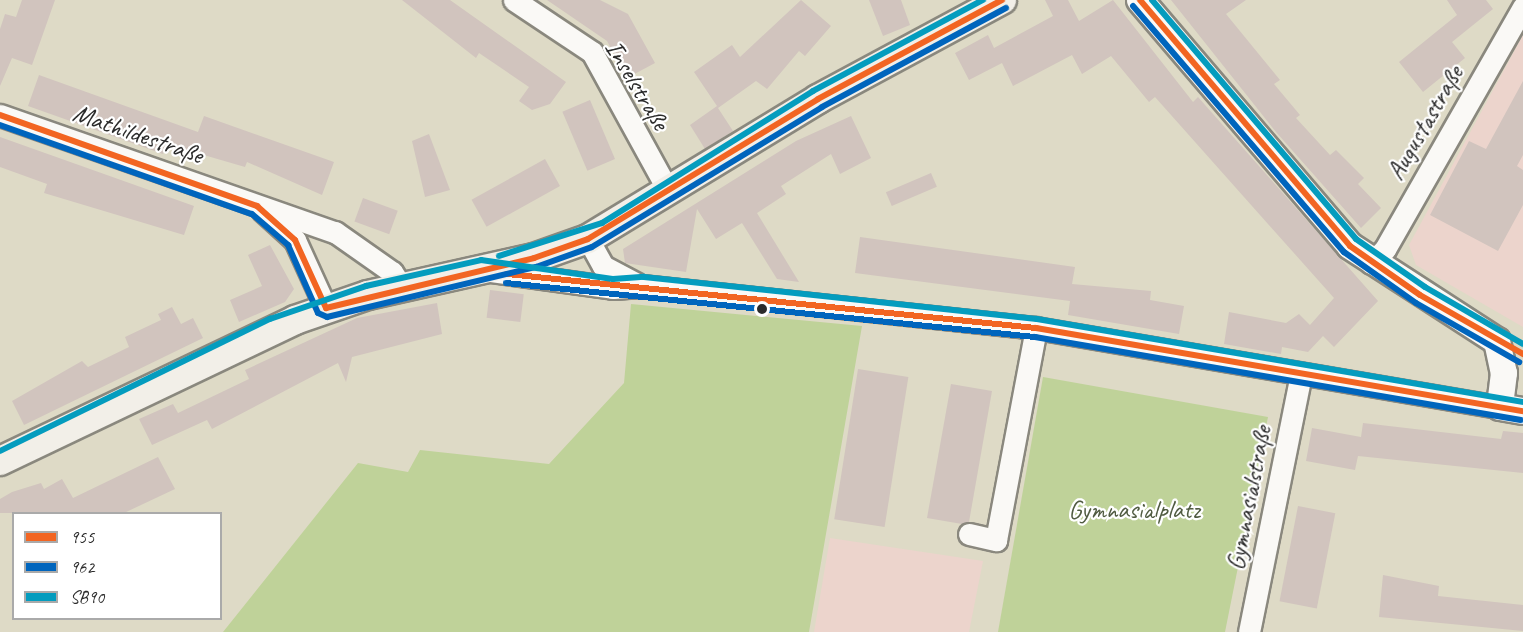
<!DOCTYPE html>
<meta charset="utf-8">
<style>
body{margin:0}
#map{position:relative;width:1523px;height:632px;overflow:hidden;background:#dedac6;font-family:Caveat,sans-serif}
div>[style]{position:absolute}
.built>*{inset:0;background:#ecd4cc}
.green>*{inset:0;background:#bfd299}
.building>*{inset:0;background:#d1c4be;transform-origin:0 0}
.roads{filter:drop-shadow(2px 0 #8a887e) drop-shadow(-2px 0 #8a887e) drop-shadow(0 2px #8a887e) drop-shadow(0 -2px #8a887e)}
.minor>*{height:21px;margin:-10.5px;padding:0 10.5px;transform-origin:10.5px;border-radius:10.5px;background:#faf9f6}
.tertiary>*{height:26px;margin:-13px;padding:0 13px;transform-origin:13px;border-radius:13px;background:#faf9f6}
.secondary>*{height:28px;margin:-14px;padding:0 14px;transform-origin:14px;border-radius:14px;background:#f2efe8}
.bus-1>*{height:6px;margin:-3px;padding:0 3px;transform-origin:3px;border-radius:3px;background:#f26522}
.bus-2>*{height:6px;margin:-3px;padding:0 3px;transform-origin:3px;border-radius:3px;background:#0065bd}
.bus-3>*{height:6px;margin:-3px;padding:0 3px;transform-origin:3px;border-radius:3px;background:#049cbe}
.dots>*{width:16px;height:16px;translate:-50% -50%;box-sizing:border-box;border:3px solid #fff;border-radius:50%}
span{translate:-50% -50%;white-space:nowrap;text-align:center;line-height:1.15;-webkit-text-stroke:4.5px #fff;paint-order:stroke}
.street-label{font-size:26px;color:#2b2b2b}
.park-label{font-size:26px;color:#505b41}
.legend{position:absolute;left:12px;top:512px;width:210px;height:108px;box-sizing:border-box;background:#fff;border:2px solid #aaa;margin:0;padding:8px 10px;list-style:none;font-size:18px;color:#2b2b2b}
.legend li{display:flex;align-items:center;gap:12px;height:30px}
.legend b{width:30px;border:2px solid #aaa}
</style>
<div id="map">
<div class="built">
<div style="clip-path:polygon(1523px 35px,1523px 327px,1416px 265px,1409px 245px)"></div>
<div style="clip-path:polygon(830px 538px,983px 561px,969px 632px,814px 632px)"></div>
</div>
<div class="green">
<div style="clip-path:polygon(631px 304px,862px 326px,809px 632px,223px 632px,358px 463px,408px 472px,420px 450px,549px 464px,624px 383px)"></div>
<div style="clip-path:polygon(1043px 377px,1268px 417px,1225px 632px,998px 632px)"></div>
</div>
<div class="building">
<div style="clip-path:polygon(22px 0,55px 0,32px 65px,12px 58px,0 86px,0 29px,5px 14px,16px 17px)"></div>
<div style="clip-path:polygon(402px 0,450px 0,566px 82px,550px 104px,532px 110px,519px 101px,529px 87px,479px 53px,476px 58px)"></div>
<div style="clip-path:polygon(547px 0,600px 0,628px 14px,655px 63px,627px 78px,607px 41px)"></div>
<div style="clip-path:polygon(801px 0,831px 26px,805px 56px,799px 51px,767px 89px,756px 81px,718px 108px,733px 131px,705px 149px,690px 125px,717px 106px,694px 72px,732px 45px,740px 57px)"></div>
<div style="clip-path:polygon(869px 0,901px 0,910px 25px,883px 36px)"></div>
<div style="clip-path:polygon(1045px 0,1068px 0,1079px 21px,1113px 0,1193px 102px,1198px 97px,1378px 301px,1334px 347px,1323px 336px,1308px 352px,1282px 347px,1281px 354px,1224px 344px,1229px 312px,1286px 323px,1299px 314px,1310px 325px,1334px 298px,1155px 97px,1149px 102px,1111px 56px,1082px 74px,1072px 55px,1013px 86px,1002px 63px,969px 80px,955px 53px,988px 35px,994px 48px,1053px 16px)"></div>
<div style="clip-path:polygon(1171px 0,1246px 0,1226px 14px,1280px 80px,1274px 84px,1300px 115px,1296px 118px,1330px 155px,1336px 150px,1364px 178px,1358px 184px,1381px 208px,1361px 228px,1276px 132px)"></div>
<div style="clip-path:polygon(1447px 0,1486px 0,1493px 9px,1452px 42px,1465px 58px,1423px 92px,1399px 62px,1457px 15px)"></div>
<div style="clip-path:polygon(39px 75px,198px 132px,204px 116px,334px 162px,322px 195px,247px 162px,245px 167px,166px 144px,163px 154px,28px 106px)"></div>
<div style="clip-path:polygon(1523px 81px,1523px 155px,1517px 166px,1523px 170px,1523px 205px,1498px 251px,1430px 215px,1469px 141px,1486px 149px)"></div>
<div style="left:590px;top:100px;width:64px;height:30px;rotate:67deg"></div>
<div style="clip-path:polygon(851px 116px,871px 158px,840px 174px,831px 154px,781px 186px,786px 194px,757px 213px,799px 282px,777px 279px,742px 223px,716px 239px,697px 209px,686px 272px,625px 263px,623px 249px,796px 141px)"></div>
<div style="clip-path:polygon(429px 134px,450px 190px,425px 197px,412px 141px)"></div>
<div style="clip-path:polygon(0 137px,194px 206px,184px 235px,44px 193px,47px 184px,0 167px)"></div>
<div style="left:545px;top:159px;width:31px;height:84px;rotate:61deg"></div>
<div style="left:931px;top:173px;width:15px;height:49px;rotate:67deg"></div>
<div style="left:363px;top:198px;width:37px;height:25px;rotate:20deg"></div>
<div style="clip-path:polygon(860px 237px,1075px 267px,1072px 284px,1151px 291px,1150px 300px,1184px 306px,1179px 334px,1068px 315px,1070px 301px,855px 273px)"></div>
<div style="clip-path:polygon(270px 245px,294px 289px,285px 302px,239px 322px,230px 300px,262px 286px,248px 255px)"></div>
<div style="left:490px;top:290px;width:34px;height:28px;rotate:7deg"></div>
<div style="clip-path:polygon(437px 303px,442px 334px,352px 357px,346px 382px,338px 363px,212px 429px,207px 420px,152px 445px,139px 419px,173px 404px,178px 413px,249px 379px,245px 370px,357px 318px)"></div>
<div style="clip-path:polygon(172px 307px,181px 324px,193px 318px,203px 338px,24px 425px,12px 401px,82px 361px,88px 367px,129px 347px,125px 337px,161px 320px,158px 314px)"></div>
<div style="left:858px;top:369px;width:51px;height:152px;rotate:9deg"></div>
<div style="clip-path:polygon(951px 384px,992px 391px,969px 522px,962px 524px,927px 518px)"></div>
<div style="clip-path:polygon(1363px 423px,1501px 439px,1503px 431px,1523px 433px,1523px 473px,1358px 456px,1355px 470px,1306px 461px,1312px 428px,1361px 437px)"></div>
<div style="clip-path:polygon(158px 457px,175px 489px,124px 513px,0 513px,0 499px,12px 492px,41px 483px,44px 489px,62px 479px,73px 498px)"></div>
<div style="left:1298px;top:506px;width:38px;height:97px;rotate:11deg"></div>
<div style="clip-path:polygon(1383px 575px,1439px 586px,1438px 596px,1523px 605px,1523px 631px,1379px 617px)"></div>
</div>
<div class="roads">
<div class="minor">
<div style="left:514px;top:0;width:94px;rotate:33.7deg"></div>
<div style="left:592px;top:52px;width:160px;rotate:61.2deg"></div>
<div style="left:0;top:115px;width:355px;rotate:19.3deg"></div>
<div style="left:335px;top:232px;width:70px;rotate:35.1deg"></div>
<div style="left:392px;top:272px;width:17px;rotate:57deg"></div>
<div style="left:262px;top:210px;width:45px;rotate:42.3deg"></div>
<div style="left:295px;top:240px;width:75px;rotate:65.5deg"></div>
<div style="left:588px;top:239px;width:31px;rotate:61deg"></div>
<div style="left:603px;top:266px;width:38px;rotate:28deg"></div>
<div style="left:1371px;top:263px;width:20px;rotate:-45deg"></div>
<div style="left:1385px;top:249px;width:279px;rotate:-60.3deg"></div>
<div style="left:491px;top:271px;width:123px;rotate:7.9deg"></div>
<div style="left:613px;top:288px;width:30px;rotate:-4deg"></div>
<div style="left:643px;top:286px;width:395px;rotate:6.1deg"></div>
<div style="left:1036px;top:328px;width:471px;rotate:9.7deg"></div>
<div style="left:969px;top:534px;width:28px;rotate:13deg"></div>
<div style="left:996px;top:540px;width:216px;rotate:-79.3deg"></div>
<div style="left:1249px;top:632px;width:263px;rotate:-78.6deg"></div>
</div>
<div class="tertiary">
<div style="left:1140px;top:0;width:323px;rotate:49.5deg"></div>
<div style="left:1350px;top:246px;width:175px;rotate:32.9deg"></div>
<div style="left:1497px;top:341px;width:33px;rotate:78deg"></div>
<div style="left:1504px;top:373px;width:34px;rotate:97deg"></div>
<div style="left:1500px;top:407px;width:23px;rotate:10deg"></div>
</div>
<div class="secondary">
<div style="left:0;top:461px;width:327px;rotate:-25.5deg"></div>
<div style="left:295px;top:320px;width:77px;rotate:-18.9deg"></div>
<div style="left:368px;top:295px;width:170px;rotate:-12.6deg"></div>
<div style="left:534px;top:258px;width:57px;rotate:-19.4deg"></div>
<div style="left:588px;top:239px;width:269px;rotate:-31.3deg"></div>
<div style="left:818px;top:99px;width:209px;rotate:-28.3deg"></div>
</div>
</div>
<div class="bus-1">
<div style="left:1140px;top:0;width:323px;rotate:49.5deg"></div>
<div style="left:1350px;top:246px;width:85px;rotate:35deg"></div>
<div style="left:1420px;top:295px;width:119px;rotate:29.8deg"></div>
<div style="left:0;top:115px;width:273px;rotate:19.5deg"></div>
<div style="left:257px;top:206px;width:51px;rotate:41.8deg"></div>
<div style="left:295px;top:240px;width:75px;rotate:65.5deg"></div>
<div style="left:326px;top:308px;width:214px;rotate:-13.5deg"></div>
<div style="left:534px;top:258px;width:57px;rotate:-19.4deg"></div>
<div style="left:588px;top:239px;width:269px;rotate:-31.3deg"></div>
<div style="left:818px;top:99px;width:209px;rotate:-28.3deg"></div>
<div style="left:507px;top:274px;width:532px;rotate:5.83deg"></div>
<div style="left:1036px;top:328px;width:494px;rotate:9.7deg"></div>
</div>
<div class="bus-2">
<div style="left:1133px;top:6px;width:324px;rotate:49.4deg"></div>
<div style="left:1344px;top:252px;width:88px;rotate:35.3deg"></div>
<div style="left:1416px;top:303px;width:119px;rotate:29.8deg"></div>
<div style="left:0;top:125px;width:267px;rotate:19.5deg"></div>
<div style="left:252px;top:214px;width:48px;rotate:40.7deg"></div>
<div style="left:288px;top:245px;width:74px;rotate:66.2deg"></div>
<div style="left:318px;top:313px;width:10px;rotate:24deg"></div>
<div style="left:327px;top:317px;width:215px;rotate:-13.5deg"></div>
<div style="left:536px;top:267px;width:59px;rotate:-19.7deg"></div>
<div style="left:592px;top:247px;width:269px;rotate:-31.3deg"></div>
<div style="left:822px;top:107px;width:209px;rotate:-28.3deg"></div>
<div style="left:506px;top:283px;width:532px;rotate:5.83deg"></div>
<div style="left:1035px;top:337px;width:493px;rotate:9.7deg"></div>
</div>
<div class="bus-3">
<div style="left:1152px;top:0;width:314px;rotate:49.5deg"></div>
<div style="left:1356px;top:239px;width:84px;rotate:34.8deg"></div>
<div style="left:1425px;top:287px;width:113px;rotate:30.2deg"></div>
<div style="left:499px;top:256px;width:108px;rotate:-17.8deg"></div>
<div style="left:602px;top:223px;width:249px;rotate:-32deg"></div>
<div style="left:813px;top:91px;width:193px;rotate:-28.2deg"></div>
<div style="left:0;top:451px;width:301px;rotate:-26.1deg"></div>
<div style="left:270px;top:319px;width:102px;rotate:-19deg"></div>
<div style="left:366px;top:286px;width:118px;rotate:-12.7deg"></div>
<div style="left:481px;top:260px;width:133px;rotate:8.2deg"></div>
<div style="left:613px;top:279px;width:31px;rotate:-4deg"></div>
<div style="left:644px;top:277px;width:395px;rotate:6.1deg"></div>
<div style="left:1037px;top:319px;width:493px;rotate:9.7deg"></div>
</div>
<div class="dots">
<div style="left:762px;top:309px;background:#2b2b2b"></div>
</div>
<div class="street-label">
<span style="left:637px;top:85px;rotate:59deg">Inselstraße</span>
<span style="left:1425px;top:123px;rotate:-60deg">Augustastraße</span>
<span style="left:138px;top:134px;rotate:19deg">Mathildestraße</span>
<span style="left:1249px;top:498px;rotate:-79deg">Gymnasialstraße</span>
</div>
<div class="park-label">
<span style="left:1134px;top:510px">Gymnasialplatz</span>
</div>
<ul class="legend">
<li><b style="height:8px;background:#f26522"></b>955</li>
<li><b style="height:8px;background:#0065bd"></b>962</li>
<li><b style="height:8px;background:#049cbe"></b>SB90</li>
</ul>
</div>
